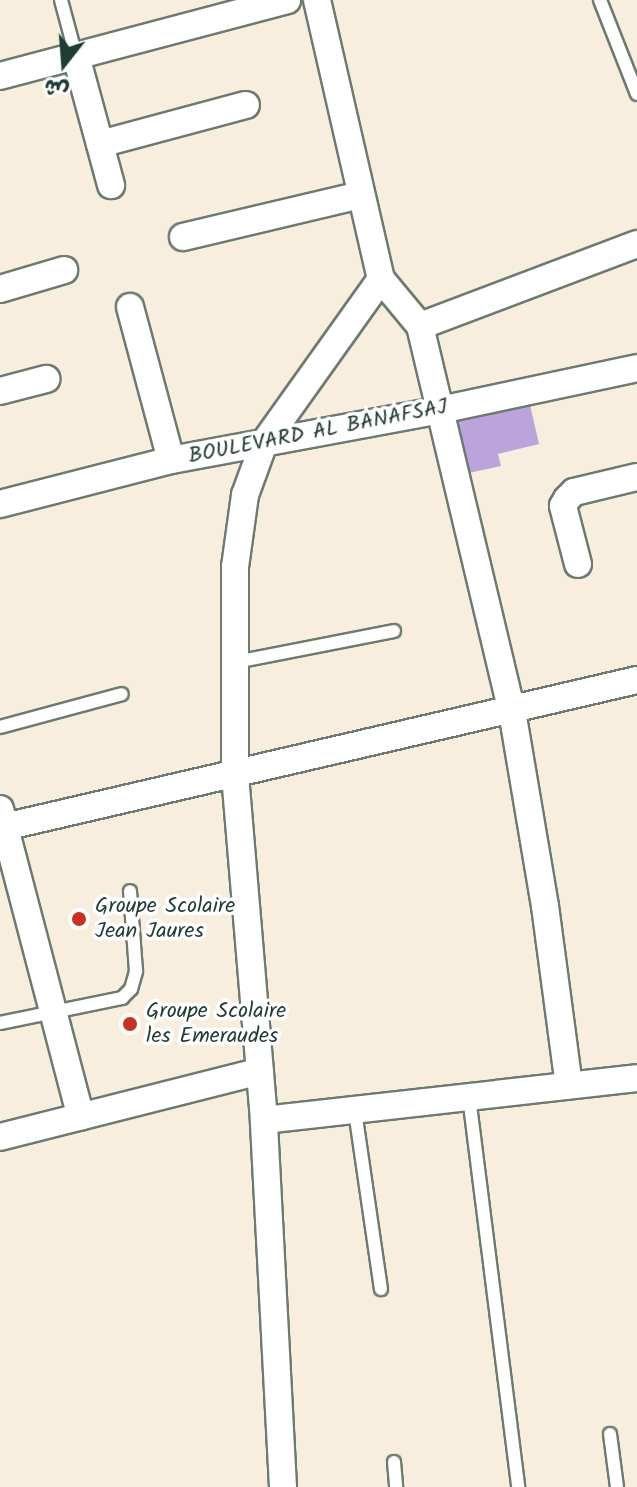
<!DOCTYPE html>
<meta charset="utf-8">
<style>
body{margin:0}
#map{position:relative;width:637px;height:1487px;overflow:hidden;background:#f7eedd;font-family:Kalam,"Playpen Sans Arabic",sans-serif}
div>[style]{position:absolute}
.building>*{inset:0;background:#bba4dc}
.roads{filter:drop-shadow(2px 0 #6b7b6f) drop-shadow(-2px 0 #6b7b6f) drop-shadow(0 2px #6b7b6f) drop-shadow(0 -2px #6b7b6f)}
.lane>*{height:12px;margin:-6px;padding:0 6px;transform-origin:6px;border-radius:6px;background:#fff}
.street>*{height:26px;margin:-13px;padding:0 13px;transform-origin:13px;border-radius:13px;background:#fff}
.dots>*{width:22px;height:22px;translate:-50% -50%;box-sizing:border-box;border:4px solid #fff;border-radius:50%}
span{translate:-50% -50%;white-space:nowrap;text-align:center;line-height:1.15;-webkit-text-stroke:7px #fff;paint-order:stroke}
.street-label{font-size:22px;color:#1f3d34}
.poi-label{font-size:22px;color:#1f3d34}
.left{translate:0 -50%;text-align:left}
.north{position:absolute;left:24px;top:24px;width:80px;height:80px;-webkit-text-stroke:6px #fff;paint-order:stroke;rotate:197deg;font-size:22px;font-weight:700;line-height:32px;text-align:center;color:#1f3d34}
.north::after{content:'';display:block;margin:auto;width:28px;height:36px;background:#1f3d34;clip-path:polygon(50% 0,100% 100%,50% 72%,0 100%)}
</style>
<div id="map">
<div class="building">
<div style="clip-path:polygon(530px 405px,539px 444px,498px 454px,501px 466px,464px 474px,452px 423px)"></div>
</div>
<div class="roads">
<div class="lane">
<div style="left:61px;top:0;width:58px;rotate:75deg"></div>
<div style="left:600px;top:0;width:101px;rotate:68.5deg"></div>
<div style="left:236px;top:662px;width:161px;rotate:-11.1deg"></div>
<div style="left:0;top:727px;width:126px;rotate:-15.1deg"></div>
<div style="left:0;top:1023px;width:125px;rotate:-11.6deg"></div>
<div style="left:122px;top:998px;width:13px;rotate:-45deg"></div>
<div style="left:131px;top:989px;width:19px;rotate:-74deg"></div>
<div style="left:136px;top:971px;width:80px;rotate:-94.3deg"></div>
<div style="left:469px;top:1097px;width:393px;rotate:82.8deg"></div>
<div style="left:355px;top:1111px;width:180px;rotate:81.7deg"></div>
<div style="left:610px;top:1434px;width:53px;rotate:82.5deg"></div>
<div style="left:394px;top:1462px;width:25px;rotate:85deg"></div>
</div>
<div class="street">
<div style="left:317px;top:0;width:286px;rotate:77.1deg"></div>
<div style="left:381px;top:279px;width:61px;rotate:50.3deg"></div>
<div style="left:420px;top:326px;width:396px;rotate:76.6deg"></div>
<div style="left:512px;top:711px;width:198px;rotate:80.4deg"></div>
<div style="left:545px;top:906px;width:181px;rotate:82.4deg"></div>
<div style="left:76px;top:56px;width:134px;rotate:74.8deg"></div>
<div style="left:0;top:76px;width:297px;rotate:-14.8deg"></div>
<div style="left:100px;top:144px;width:151px;rotate:-15deg"></div>
<div style="left:183px;top:237px;width:183px;rotate:-13.3deg"></div>
<div style="left:0;top:289px;width:67px;rotate:-16.5deg"></div>
<div style="left:130px;top:307px;width:158px;rotate:75deg"></div>
<div style="left:420px;top:326px;width:232px;rotate:-20.7deg"></div>
<div style="left:0;top:391px;width:48px;rotate:-14.6deg"></div>
<div style="left:0;top:504px;width:177px;rotate:-14.4deg"></div>
<div style="left:171px;top:460px;width:274px;rotate:-10.5deg"></div>
<div style="left:440px;top:410px;width:201px;rotate:-12deg"></div>
<div style="left:578px;top:564px;width:60px;rotate:-104.5deg"></div>
<div style="left:563px;top:506px;width:8px;rotate:-60deg"></div>
<div style="left:567px;top:499px;width:10px;rotate:-45deg"></div>
<div style="left:574px;top:492px;width:65px;rotate:-13.4deg"></div>
<div style="left:0;top:809px;width:318px;rotate:75.3deg"></div>
<div style="left:0;top:828px;width:654px;rotate:-13.08deg"></div>
<div style="left:264px;top:1120px;width:375px;rotate:-6.4deg"></div>
<div style="left:0;top:1137px;width:268px;rotate:-14.2deg"></div>
<div style="left:283px;top:1487px;width:367px;rotate:-93deg"></div>
<div style="left:264px;top:1120px;width:347px;rotate:-94.8deg"></div>
<div style="left:235px;top:774px;width:207px;rotate:-90deg"></div>
<div style="left:235px;top:567px;width:73px;rotate:-82.1deg"></div>
<div style="left:245px;top:495px;width:55px;rotate:-69.9deg"></div>
<div style="left:264px;top:443px;width:201px;rotate:-54.5deg"></div>
</div>
</div>
<div class="dots">
<div style="left:79px;top:919px;background:#c8321e"></div>
<div style="left:130px;top:1024px;background:#c8321e"></div>
</div>
<div class="street-label">
<span style="left:318px;top:432px;rotate:-11deg">BOULEVARD AL BANAFSAJ</span>
</div>
<div class="poi-label">
<span class="left" style="left:95px;top:919px">Groupe Scolaire<br>Jean Jaures</span>
<span class="left" style="left:146px;top:1024px">Groupe Scolaire<br>les Emeraudes</span>
</div>
<div class="north">ش</div>
</div>
